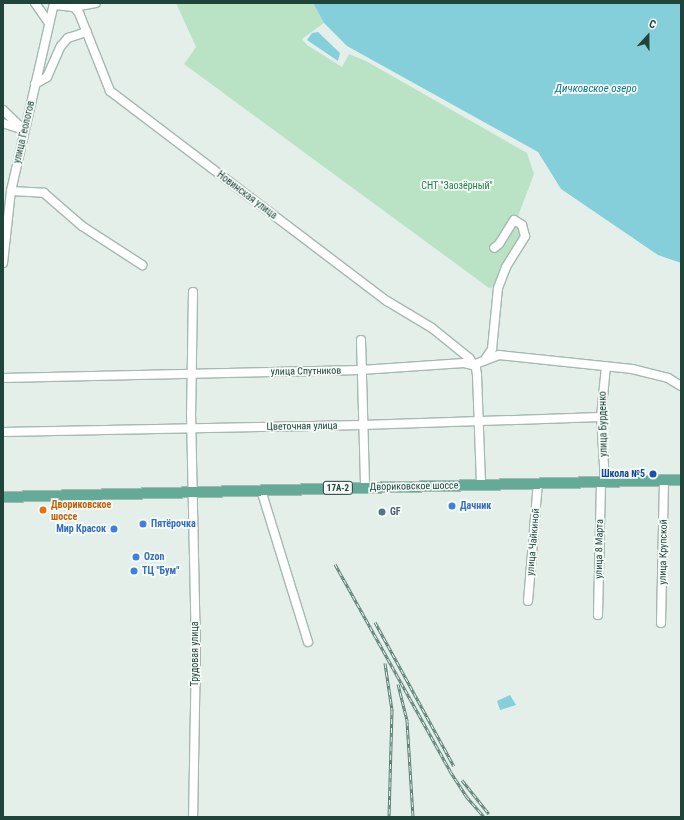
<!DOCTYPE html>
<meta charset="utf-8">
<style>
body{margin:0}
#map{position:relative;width:684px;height:820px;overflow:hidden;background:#e4efea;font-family:"Roboto Condensed",sans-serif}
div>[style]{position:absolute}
.green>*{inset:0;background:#bae3c5}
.water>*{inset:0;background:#85cfdb}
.roads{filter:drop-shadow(1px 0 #a5b8b2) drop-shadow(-1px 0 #a5b8b2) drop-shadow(0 1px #a5b8b2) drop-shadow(0 -1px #a5b8b2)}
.minor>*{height:8px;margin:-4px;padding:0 4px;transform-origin:4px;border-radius:4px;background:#fff}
.major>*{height:10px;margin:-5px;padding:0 5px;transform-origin:5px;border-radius:5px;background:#63aa97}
.rail>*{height:3px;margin-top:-1.5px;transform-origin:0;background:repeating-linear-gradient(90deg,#f5fbf8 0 4.5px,#5b7f75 0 9px);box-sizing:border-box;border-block:1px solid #5b7f75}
.dots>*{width:11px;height:11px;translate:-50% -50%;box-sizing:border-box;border:2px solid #f5fbf8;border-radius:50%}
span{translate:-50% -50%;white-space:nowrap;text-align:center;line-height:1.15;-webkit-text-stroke:3.5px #f5fbf8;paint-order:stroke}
.shield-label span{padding:1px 3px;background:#f5fbf8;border:1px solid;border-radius:3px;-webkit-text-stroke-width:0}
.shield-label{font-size:9px;color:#20443a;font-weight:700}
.street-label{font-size:10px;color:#20443a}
.park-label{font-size:10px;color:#258047}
.transit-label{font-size:10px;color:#164399;font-weight:700}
.right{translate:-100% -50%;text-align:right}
.food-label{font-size:10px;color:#c56008;font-weight:700}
.left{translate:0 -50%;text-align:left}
.shop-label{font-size:10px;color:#366cbe;font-weight:700}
.service-label{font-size:10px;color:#4e5e75;font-weight:700}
.water-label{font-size:11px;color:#127688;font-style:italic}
.frame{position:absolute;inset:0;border:4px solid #20443a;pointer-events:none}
.north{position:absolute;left:628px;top:16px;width:40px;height:40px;-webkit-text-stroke:3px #f5fbf8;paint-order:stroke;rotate:21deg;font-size:11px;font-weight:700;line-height:16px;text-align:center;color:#20443a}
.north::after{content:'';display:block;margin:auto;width:14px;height:18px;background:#20443a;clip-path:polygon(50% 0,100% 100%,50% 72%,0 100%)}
</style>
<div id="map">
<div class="green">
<div style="clip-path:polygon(176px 3px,313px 3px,324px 23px,302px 39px,307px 45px,342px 67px,349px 54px,366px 61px,527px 153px,534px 174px,517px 219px,522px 236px,496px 287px,489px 288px,184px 64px,196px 47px)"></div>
</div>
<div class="water">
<div style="clip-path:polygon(313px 3px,681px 3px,681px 263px,658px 255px,561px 189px,538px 152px,347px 46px,324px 23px)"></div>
<div style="clip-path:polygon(318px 32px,340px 53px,338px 61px,307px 40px,312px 33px)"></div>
<div style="clip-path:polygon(510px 695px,516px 705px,500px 710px,497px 701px)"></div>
</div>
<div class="roads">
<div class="minor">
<div style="left:35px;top:3px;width:24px;rotate:55deg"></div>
<div style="left:54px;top:5px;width:20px;rotate:6deg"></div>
<div style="left:74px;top:7px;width:8px;rotate:50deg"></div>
<div style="left:79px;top:13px;width:84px;rotate:68.3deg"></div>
<div style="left:110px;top:91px;width:348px;rotate:37.2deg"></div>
<div style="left:387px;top:301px;width:52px;rotate:31deg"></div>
<div style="left:432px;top:328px;width:48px;rotate:39deg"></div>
<div style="left:469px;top:358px;width:12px;rotate:55deg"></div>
<div style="left:476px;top:368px;width:7px;rotate:82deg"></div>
<div style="left:477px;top:375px;width:110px;rotate:87.9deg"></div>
<div style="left:74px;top:7px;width:22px;rotate:-10deg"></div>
<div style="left:35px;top:84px;width:14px;rotate:-30deg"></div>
<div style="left:47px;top:77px;width:34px;rotate:-66deg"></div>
<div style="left:61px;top:46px;width:11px;rotate:-49deg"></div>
<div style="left:68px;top:38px;width:20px;rotate:-18deg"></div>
<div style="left:3px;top:110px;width:29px;rotate:44deg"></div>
<div style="left:24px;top:130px;width:22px;rotate:-162deg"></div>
<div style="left:11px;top:191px;width:33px;rotate:3deg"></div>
<div style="left:44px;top:193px;width:50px;rotate:41deg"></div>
<div style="left:82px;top:226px;width:72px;rotate:33deg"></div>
<div style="left:3px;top:263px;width:72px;rotate:-83.7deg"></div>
<div style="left:11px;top:191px;width:193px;rotate:-77.1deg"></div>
<div style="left:193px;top:292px;width:121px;rotate:90.9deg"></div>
<div style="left:191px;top:413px;width:237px;rotate:88.8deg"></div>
<div style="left:196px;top:650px;width:167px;rotate:91deg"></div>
<div style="left:361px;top:340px;width:147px;rotate:88.4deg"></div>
<div style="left:486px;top:358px;width:11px;rotate:-56deg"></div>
<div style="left:492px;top:349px;width:61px;rotate:-84.4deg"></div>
<div style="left:498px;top:288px;width:22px;rotate:-69deg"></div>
<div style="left:506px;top:267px;width:36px;rotate:-58deg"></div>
<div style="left:525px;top:236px;width:11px;rotate:-105deg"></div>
<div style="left:522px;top:225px;width:9px;rotate:-148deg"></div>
<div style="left:514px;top:220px;width:28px;rotate:122deg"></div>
<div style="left:499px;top:244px;width:6px;rotate:141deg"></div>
<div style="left:3px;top:378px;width:358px;rotate:-1.3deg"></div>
<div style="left:361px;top:370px;width:103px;rotate:-3.9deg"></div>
<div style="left:464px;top:363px;width:9px;rotate:13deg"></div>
<div style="left:473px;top:365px;width:28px;rotate:-21deg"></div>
<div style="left:499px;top:355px;width:134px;rotate:6deg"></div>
<div style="left:632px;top:369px;width:37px;rotate:14deg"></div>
<div style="left:668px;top:378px;width:15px;rotate:32deg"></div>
<div style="left:3px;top:432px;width:359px;rotate:-1.1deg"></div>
<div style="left:362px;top:425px;width:239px;rotate:-1.9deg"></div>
<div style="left:605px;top:482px;width:65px;rotate:-93.5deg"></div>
<div style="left:601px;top:417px;width:51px;rotate:-84.4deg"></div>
<div style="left:261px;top:490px;width:159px;rotate:72.8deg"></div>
<div style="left:528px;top:601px;width:118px;rotate:-85.2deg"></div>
<div style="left:598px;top:615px;width:133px;rotate:-88.7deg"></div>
<div style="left:661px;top:623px;width:142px;rotate:-88.8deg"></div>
</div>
<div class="major">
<div style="left:3px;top:497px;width:678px;rotate:-1.44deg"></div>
</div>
</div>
<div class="rail">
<div style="left:335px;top:564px;width:237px;rotate:60.9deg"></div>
<div style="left:450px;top:771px;width:30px;rotate:57deg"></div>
<div style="left:466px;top:796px;width:28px;rotate:49deg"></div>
<div style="left:375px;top:622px;width:164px;rotate:61.3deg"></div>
<div style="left:385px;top:663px;width:48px;rotate:81.5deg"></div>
<div style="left:392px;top:710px;width:107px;rotate:91.6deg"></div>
<div style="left:398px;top:684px;width:38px;rotate:76deg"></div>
<div style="left:407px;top:721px;width:96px;rotate:86.4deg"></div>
<div style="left:462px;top:780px;width:43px;rotate:51.5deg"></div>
</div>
<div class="dots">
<div style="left:653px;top:474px;background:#1a4fb4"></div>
<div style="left:452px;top:506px;background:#3f7fe0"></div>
<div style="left:43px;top:510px;background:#e8710a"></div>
<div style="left:382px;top:512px;background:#5c6f8a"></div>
<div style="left:143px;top:524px;background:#3f7fe0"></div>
<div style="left:114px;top:529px;background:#3f7fe0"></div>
<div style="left:136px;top:557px;background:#3f7fe0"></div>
<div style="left:134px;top:571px;background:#3f7fe0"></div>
</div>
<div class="shield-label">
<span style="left:338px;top:488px">17А-2</span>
</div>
<div class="street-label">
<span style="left:24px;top:132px;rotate:-77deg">улица Геологов</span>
<span style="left:247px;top:195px;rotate:37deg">Новинская улица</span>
<span style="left:306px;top:371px;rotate:-1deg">улица Спутников</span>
<span style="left:603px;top:424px;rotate:-91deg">улица Бурденко</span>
<span style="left:302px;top:426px;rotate:-1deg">Цветочная улица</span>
<span style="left:414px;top:486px;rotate:-1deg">Двориковское шоссе</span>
<span style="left:533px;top:542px;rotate:-85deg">улица Чайкиной</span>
<span style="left:599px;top:549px;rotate:-89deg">улица 8 Марта</span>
<span style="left:663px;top:552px;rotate:-89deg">улица Крупской</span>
<span style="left:195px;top:654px;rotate:-90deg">Трудовая улица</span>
</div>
<div class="park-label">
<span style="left:457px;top:186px">СНТ "Заозёрный"</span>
</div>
<div class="transit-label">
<span class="right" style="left:645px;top:474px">Школа №5</span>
</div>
<div class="food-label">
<span class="left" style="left:51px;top:510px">Двориковское<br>шоссе</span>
</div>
<div class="shop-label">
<span class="left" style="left:460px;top:506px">Дачник</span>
<span class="left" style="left:151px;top:524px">Пятёрочка</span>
<span class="right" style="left:106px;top:529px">Мир Красок</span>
<span class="left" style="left:144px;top:557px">Ozon</span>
<span class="left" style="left:142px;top:571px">ТЦ "Бум"</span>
</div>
<div class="service-label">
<span class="left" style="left:390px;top:512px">GF</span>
</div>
<div class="water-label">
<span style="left:596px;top:89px">Дичковское озеро</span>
</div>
<div class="frame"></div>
<div class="north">С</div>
</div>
